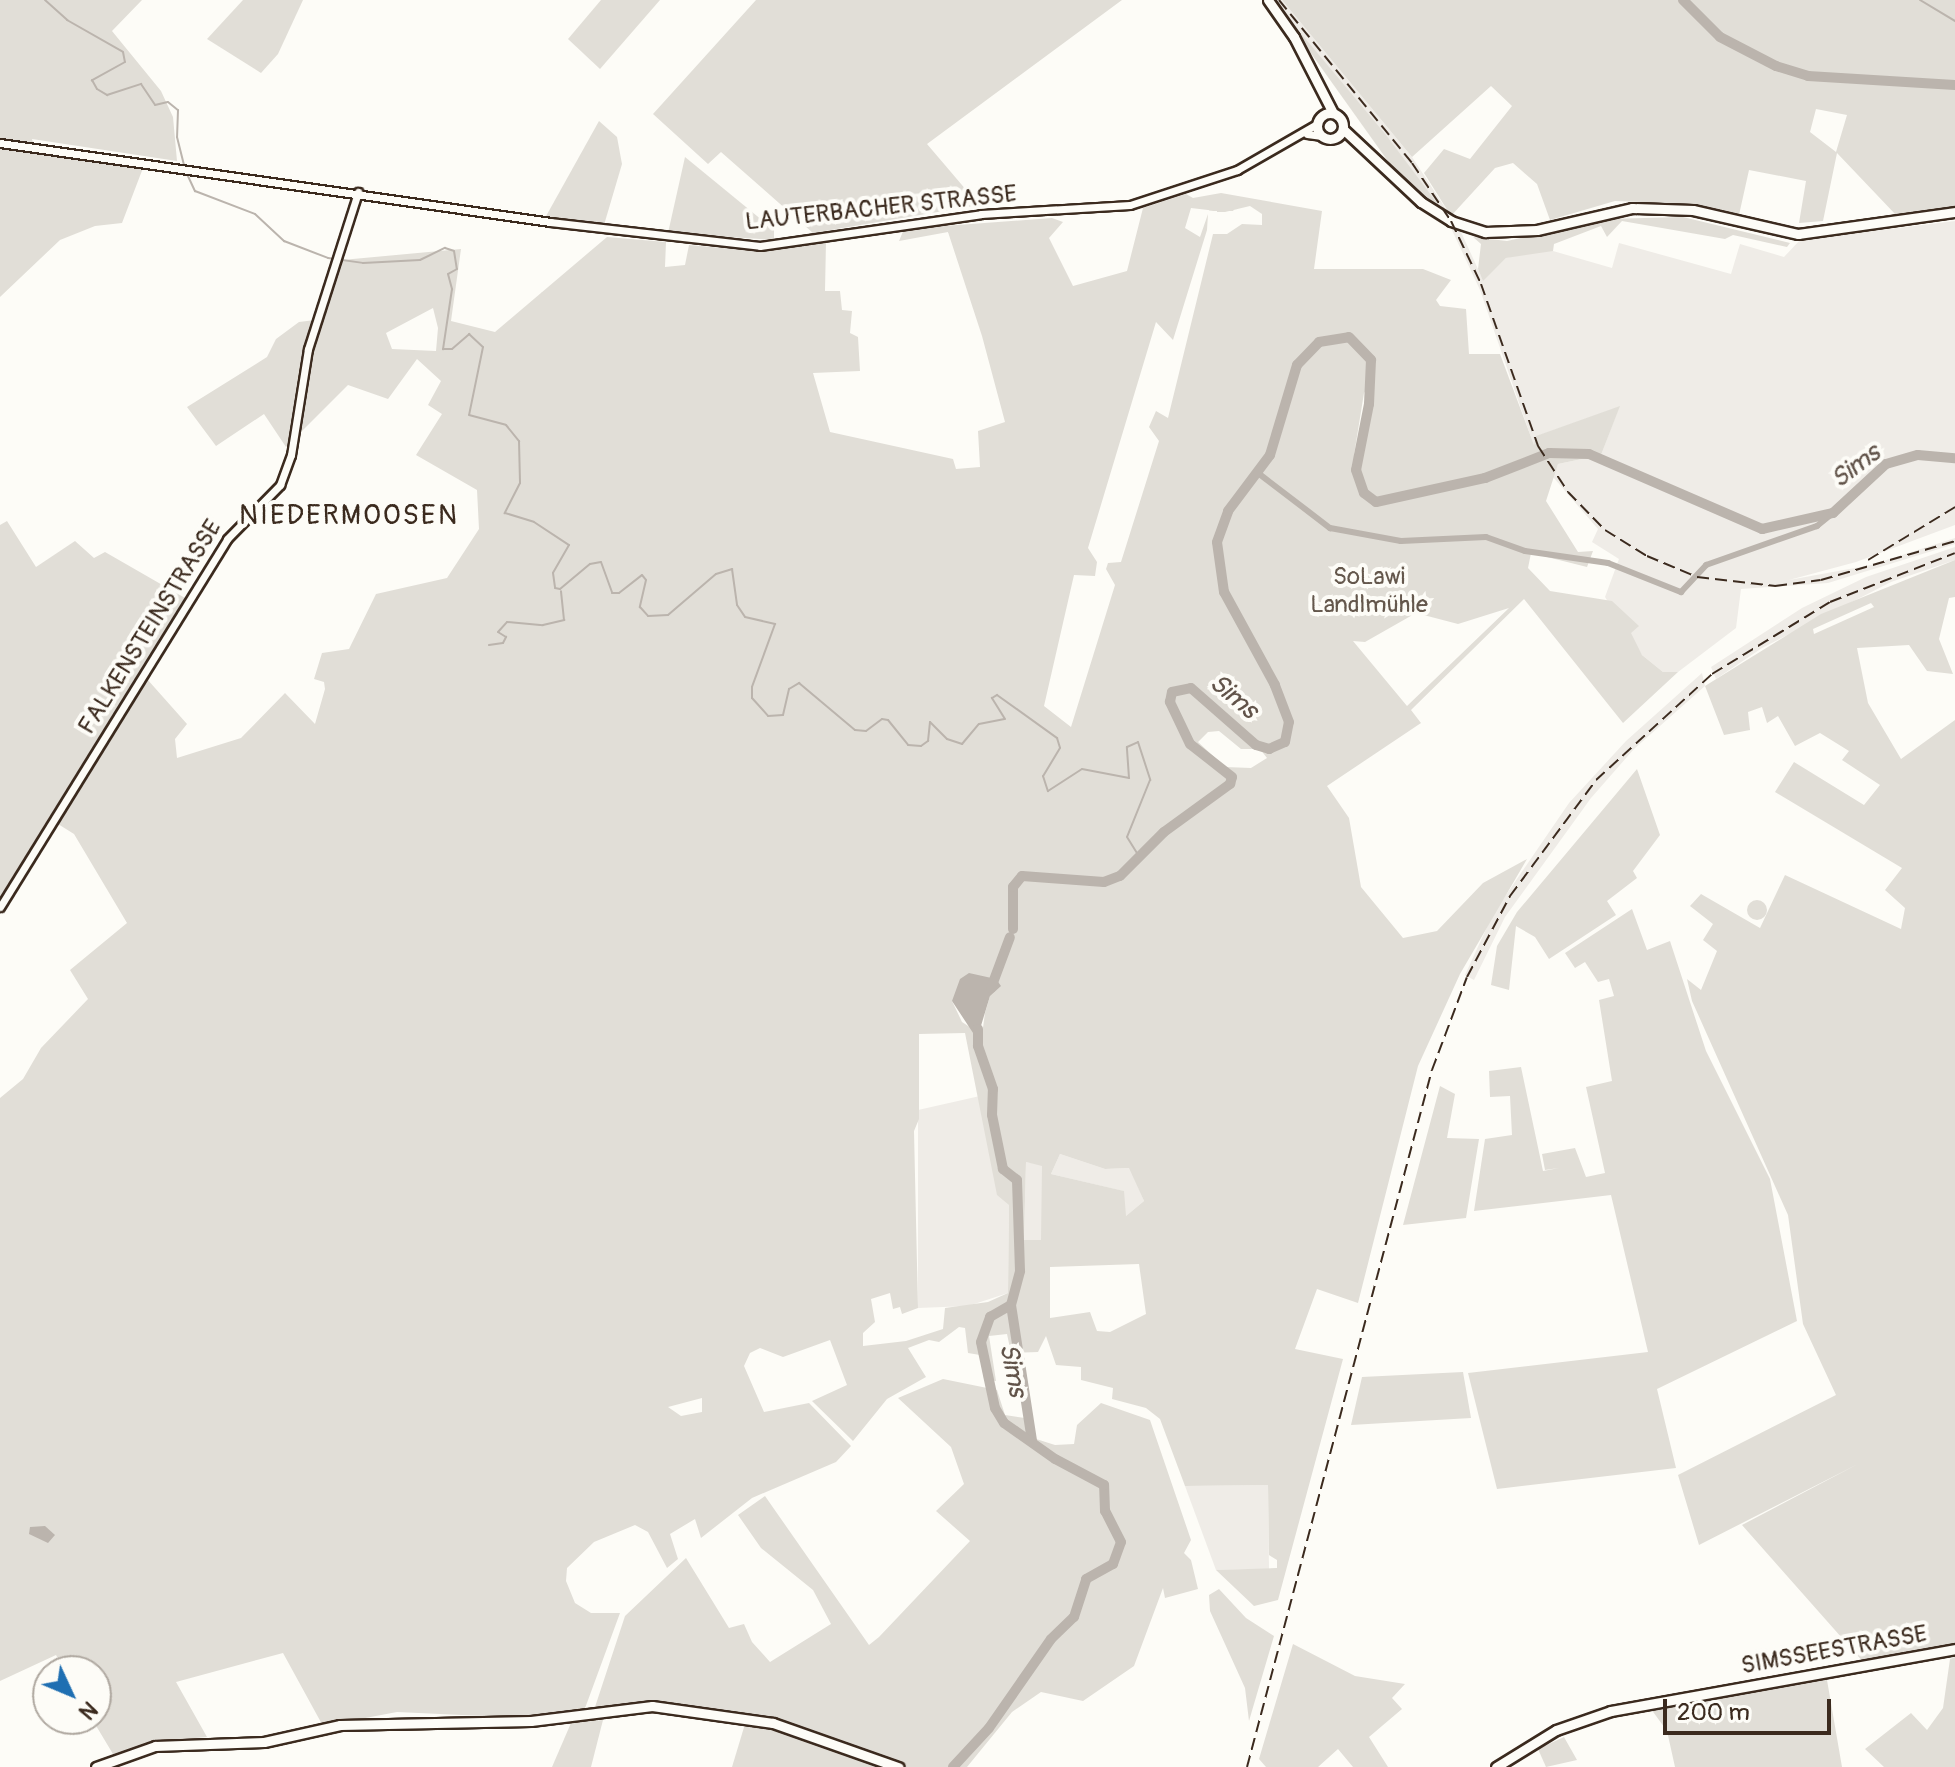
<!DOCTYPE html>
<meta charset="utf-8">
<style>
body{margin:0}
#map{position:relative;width:1955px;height:1767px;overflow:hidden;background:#fdfcf7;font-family:Pangolin,sans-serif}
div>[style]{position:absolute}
.built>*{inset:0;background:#efece7}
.green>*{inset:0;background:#e1ded7}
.round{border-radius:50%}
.water>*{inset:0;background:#bbb4ad}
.stream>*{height:2px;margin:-1px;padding:0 1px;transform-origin:1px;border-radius:1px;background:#bbb4ad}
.canal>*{height:6px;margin:-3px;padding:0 3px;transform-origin:3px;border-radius:3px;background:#bbb4ad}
.river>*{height:10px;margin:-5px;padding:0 5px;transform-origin:5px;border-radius:5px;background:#bbb4ad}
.roads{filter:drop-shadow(2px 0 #3b2a1e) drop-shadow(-2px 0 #3b2a1e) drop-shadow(0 2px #3b2a1e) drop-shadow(0 -2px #3b2a1e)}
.minor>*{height:7px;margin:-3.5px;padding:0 3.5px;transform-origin:3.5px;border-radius:3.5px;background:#fdfcf7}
.major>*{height:9px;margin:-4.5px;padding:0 4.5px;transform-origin:4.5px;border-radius:4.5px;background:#fdfcf7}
.major>.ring{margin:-4.5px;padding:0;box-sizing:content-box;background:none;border:9px solid #fdfcf7;border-radius:50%}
.rail>*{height:2px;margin-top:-1px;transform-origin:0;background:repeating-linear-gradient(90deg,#3b2a1e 0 12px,transparent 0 18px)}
span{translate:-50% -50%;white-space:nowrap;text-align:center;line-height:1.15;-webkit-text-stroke:8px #fdfcf7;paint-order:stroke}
.street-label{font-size:24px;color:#3b2a1e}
.park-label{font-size:24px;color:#64574c}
.water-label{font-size:26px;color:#615349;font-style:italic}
.quarter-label{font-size:28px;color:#3b2a1e;letter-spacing:2px}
.north{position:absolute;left:32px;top:1655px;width:80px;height:80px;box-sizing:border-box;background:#fdfcf7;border:2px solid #afa8a0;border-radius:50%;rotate:134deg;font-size:22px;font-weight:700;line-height:32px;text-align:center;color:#3b2a1e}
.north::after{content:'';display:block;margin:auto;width:28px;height:36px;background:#1f6fb2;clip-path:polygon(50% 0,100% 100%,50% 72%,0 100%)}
.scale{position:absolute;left:1663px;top:1699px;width:168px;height:36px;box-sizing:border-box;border:4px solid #3b2a1e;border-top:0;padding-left:10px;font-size:24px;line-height:28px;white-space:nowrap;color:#3b2a1e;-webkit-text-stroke:6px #fdfcf7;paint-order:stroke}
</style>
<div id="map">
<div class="built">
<div style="clip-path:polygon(1274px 0,1282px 0,1412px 157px,1461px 232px,1483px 280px,1506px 258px,1534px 251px,1553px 251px,1612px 268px,1619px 243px,1731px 274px,1740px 244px,1784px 257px,1800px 240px,1955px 221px,1955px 525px,1856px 562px,1789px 580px,1871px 565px,1955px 538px,1955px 544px,1828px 583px,1741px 589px,1736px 628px,1678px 672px,1663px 672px,1642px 655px,1605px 597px,1619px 559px,1592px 542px,1598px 529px,1553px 477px,1558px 464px,1601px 455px,1619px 407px,1537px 436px,1534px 446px,1480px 290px,1443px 211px)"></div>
<div style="clip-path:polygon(1955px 547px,1955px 560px,1891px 582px,1762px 648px,1716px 679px,1711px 667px,1802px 608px,1866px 577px)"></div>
<div style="clip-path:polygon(1702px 673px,1705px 686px,1634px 749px,1591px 798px,1505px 917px,1474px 980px,1465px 975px,1493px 914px,1569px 803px,1626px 741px)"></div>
<div style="clip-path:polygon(980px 1096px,1009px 1205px,1008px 1293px,968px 1306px,918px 1308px,918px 1110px)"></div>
<div style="clip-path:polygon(1060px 1154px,1105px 1169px,1130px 1168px,1144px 1201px,1125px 1217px,1123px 1191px,1051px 1174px)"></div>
<div style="clip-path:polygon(1026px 1162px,1042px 1165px,1042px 1240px,1024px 1241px)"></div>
<div style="clip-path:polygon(1268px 1485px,1269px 1569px,1216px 1570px,1185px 1486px)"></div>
</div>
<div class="green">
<div style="clip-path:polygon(0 0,142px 0,112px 31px,161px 91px,173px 117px,177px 161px,32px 139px,35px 152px,143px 168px,122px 223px,95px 226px,60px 240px,0 297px)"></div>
<div style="clip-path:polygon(243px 0,303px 0,278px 54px,261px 73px,207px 39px)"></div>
<div style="clip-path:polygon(601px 0,660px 0,600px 69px,568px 39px)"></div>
<div style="clip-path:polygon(756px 0,1122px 0,927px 144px,979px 205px,813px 233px,721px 152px,708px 164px,653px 114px)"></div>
<div style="clip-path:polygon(1273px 0,1386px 135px,1443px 211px,1395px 171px)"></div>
<div style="clip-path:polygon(evenodd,1282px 0,1955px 0,1955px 206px,1896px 215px,1837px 153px,1823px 221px,1799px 223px,1806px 181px,1749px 170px,1739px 215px,1668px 203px,1615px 201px,1550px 220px,1537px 184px,1513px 163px,1495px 168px,1451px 216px,1424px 173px,1444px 149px,1470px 159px,1512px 106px,1491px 86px,1412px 157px,1282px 0,1816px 109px,1847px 115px,1836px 152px,1810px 132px,1816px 109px)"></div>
<div style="clip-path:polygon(599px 121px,617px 137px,622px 164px,604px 225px,545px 218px)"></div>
<div style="clip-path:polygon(685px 157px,774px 230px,774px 240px,668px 233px)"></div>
<div style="clip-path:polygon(evenodd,1221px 193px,1322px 211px,1314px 269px,1423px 269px,1451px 280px,1436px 300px,1440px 306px,1466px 309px,1469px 354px,1500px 354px,1534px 445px,1536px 436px,1620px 406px,1601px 455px,1558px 464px,1546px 501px,1578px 552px,1593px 551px,1587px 567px,1531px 553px,1528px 568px,1550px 591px,1612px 601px,1639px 626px,1631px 633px,1642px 655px,1663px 672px,1678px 672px,1623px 723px,1524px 599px,1411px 710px,1421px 723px,1327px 786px,1349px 818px,1361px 887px,1403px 938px,1437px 931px,1483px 883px,1527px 859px,1460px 974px,1418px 1066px,1358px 1303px,1317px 1289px,1295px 1349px,1343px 1359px,1278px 1600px,1254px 1606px,1216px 1570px,1277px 1568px,1277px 1560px,1269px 1555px,1268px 1485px,1185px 1486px,1160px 1419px,1146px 1408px,1112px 1399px,1113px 1388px,1081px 1380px,1081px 1367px,1056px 1365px,1046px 1336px,1038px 1352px,1011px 1353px,1007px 1334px,989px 1336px,996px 1381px,984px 1379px,980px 1355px,968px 1353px,965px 1328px,959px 1327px,939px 1342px,929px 1340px,908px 1348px,926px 1377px,887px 1399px,853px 1441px,812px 1401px,847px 1385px,830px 1340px,783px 1357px,760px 1348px,750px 1353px,744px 1366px,764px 1412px,809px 1403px,851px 1446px,836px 1462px,752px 1498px,701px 1538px,695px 1519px,670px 1534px,678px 1559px,667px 1568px,648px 1532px,635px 1525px,594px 1542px,567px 1568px,566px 1581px,575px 1603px,591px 1613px,620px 1613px,584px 1711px,529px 1718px,397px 1712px,323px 1726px,283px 1653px,176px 1682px,207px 1737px,161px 1741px,113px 1754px,92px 1719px,96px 1719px,96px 1671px,65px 1671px,56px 1655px,0 1681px,0 1098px,23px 1079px,41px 1048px,88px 999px,70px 970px,127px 923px,74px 834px,58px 824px,147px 679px,187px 724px,175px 739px,177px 758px,241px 738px,285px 693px,315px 724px,325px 689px,324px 682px,314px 679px,322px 653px,349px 649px,376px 594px,447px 578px,479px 529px,477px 490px,416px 455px,442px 414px,428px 405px,441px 381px,417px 359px,388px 399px,348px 385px,286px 447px,264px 414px,216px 446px,187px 407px,267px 357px,276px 339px,299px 322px,323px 319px,342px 260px,461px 249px,451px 321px,495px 332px,607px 237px,666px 242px,665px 267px,685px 265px,689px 245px,755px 251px,826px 242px,825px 291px,840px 291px,842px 310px,852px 311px,850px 333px,858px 337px,860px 371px,813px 373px,830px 432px,953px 459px,956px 469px,980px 467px,978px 431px,1005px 422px,982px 336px,948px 232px,899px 241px,904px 229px,1052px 218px,1063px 222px,1049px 238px,1073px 286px,1127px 271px,1143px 208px,1186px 194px,1193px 198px,1221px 193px,1250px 206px,1262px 214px,1262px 225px,1242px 224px,1227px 234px,1213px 234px,1168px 418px,1156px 411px,1149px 427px,1159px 441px,1121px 562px,1108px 563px,1106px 569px,1115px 585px,1071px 727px,1044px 706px,1074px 575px,1095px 576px,1097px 562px,1088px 548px,1156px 322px,1173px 340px,1207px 230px,1208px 214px,1200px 237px,1185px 228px,1191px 208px,1225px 212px,1250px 206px,1221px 193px,433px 308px,438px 328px,436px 351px,392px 349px,386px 333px,433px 308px,1221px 193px,1368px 387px,1361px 440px,1354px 455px,1364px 393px,1368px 387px,1221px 193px,1509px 608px,1407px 706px,1353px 641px,1365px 642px,1416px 613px,1458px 624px,1509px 608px,1221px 193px,1219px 731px,1241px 749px,1260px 749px,1267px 758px,1251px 768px,1225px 767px,1198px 742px,1208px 732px,1219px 731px,1221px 193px,990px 996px,985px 1013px,982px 1035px,962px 1022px,952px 1001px,990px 996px,1221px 193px,965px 1033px,997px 1195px,1009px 1205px,1008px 1293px,988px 1302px,945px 1308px,943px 1329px,906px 1341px,863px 1346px,863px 1333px,875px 1322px,871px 1299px,890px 1293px,893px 1309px,900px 1307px,902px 1314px,918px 1308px,914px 1131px,919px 1119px,919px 1034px,965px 1033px,1221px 193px,1060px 1154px,1105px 1169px,1129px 1168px,1144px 1201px,1126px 1216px,1124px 1191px,1051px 1174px,1060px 1154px,1221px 193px,1026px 1162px,1042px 1166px,1041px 1240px,1024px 1240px,1026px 1162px,1221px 193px,1139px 1264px,1146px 1314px,1110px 1332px,1097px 1331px,1090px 1312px,1050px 1318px,1050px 1267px,1139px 1264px,1221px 193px,702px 1398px,702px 1412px,681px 1416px,668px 1407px,702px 1398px)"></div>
<div style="clip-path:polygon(1683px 217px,1790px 243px,1787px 247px,1733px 235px,1725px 239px,1622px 221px,1607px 237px,1601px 226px,1554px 244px,1553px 251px,1506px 258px,1483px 281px,1478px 269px,1481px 244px,1473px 237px,1507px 241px,1606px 219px)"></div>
<div style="clip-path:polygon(7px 521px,36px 567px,75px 541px,94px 558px,105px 552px,185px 598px,0 898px,0 525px)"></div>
<div style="clip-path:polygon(evenodd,1955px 560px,1955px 597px,1949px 598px,1939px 639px,1953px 674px,1927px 671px,1909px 645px,1857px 648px,1868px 703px,1901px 759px,1955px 720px,1955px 1645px,1865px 1664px,1742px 1525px,1858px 1464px,1699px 1545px,1678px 1475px,1836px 1395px,1803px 1324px,1788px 1215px,1692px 1001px,1687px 979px,1701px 990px,1717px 951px,1703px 940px,1713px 924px,1690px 906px,1701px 894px,1760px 928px,1785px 875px,1901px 929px,1905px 908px,1885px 890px,1902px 868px,1775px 792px,1794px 762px,1864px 805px,1880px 785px,1842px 760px,1849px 751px,1820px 733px,1795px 746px,1778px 716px,1767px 723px,1762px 707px,1748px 712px,1750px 730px,1724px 735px,1705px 686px,1821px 614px,1955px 560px,1871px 603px,1874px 607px,1814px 634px,1813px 629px,1871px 603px)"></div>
<div style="clip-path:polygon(1637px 769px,1660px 835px,1633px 871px,1637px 878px,1607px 901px,1616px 915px,1549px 959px,1535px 937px,1516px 926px,1509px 990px,1491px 985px,1497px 946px,1517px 912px)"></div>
<div class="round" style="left:1747px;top:900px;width:20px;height:20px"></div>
<div style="clip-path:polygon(1632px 909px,1647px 950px,1670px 941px,1706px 1051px,1770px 1179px,1797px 1321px,1657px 1389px,1676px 1468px,1497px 1489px,1468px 1373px,1648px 1352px,1611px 1195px,1474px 1211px,1485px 1139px,1512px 1135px,1510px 1096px,1490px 1097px,1489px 1071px,1521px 1067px,1543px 1171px,1559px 1168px,1545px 1170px,1542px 1154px,1575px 1148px,1586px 1177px,1605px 1173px,1586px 1087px,1612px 1081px,1599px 1000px,1614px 996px,1609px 979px,1598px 982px,1585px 962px,1575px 968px,1565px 953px)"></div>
<div style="clip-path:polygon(1440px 1086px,1455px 1094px,1447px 1138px,1479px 1139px,1466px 1218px,1403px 1225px)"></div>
<div style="clip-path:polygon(1463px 1372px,1471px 1418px,1351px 1425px,1362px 1377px)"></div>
<div style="clip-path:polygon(943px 1379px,997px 1390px,1005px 1415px,1032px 1419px,1033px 1438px,1055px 1445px,1074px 1444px,1077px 1425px,1101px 1403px,1150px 1420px,1191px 1540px,1184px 1553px,1191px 1560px,1198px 1589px,1165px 1598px,1163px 1588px,1134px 1666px,1083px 1701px,1041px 1692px,1012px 1712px,967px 1767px,907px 1767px,790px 1724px,714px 1709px,669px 1703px,595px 1707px,625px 1616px,686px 1558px,729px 1628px,744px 1624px,752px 1642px,770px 1662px,831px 1624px,813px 1590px,761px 1548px,738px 1515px,765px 1496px,869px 1645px,879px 1637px,970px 1541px,936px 1511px,964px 1484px,951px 1447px,898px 1398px)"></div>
<div style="clip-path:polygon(1219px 1589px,1246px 1618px,1274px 1636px,1249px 1721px,1245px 1688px,1210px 1611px,1209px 1595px)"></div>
<div style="clip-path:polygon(1293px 1644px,1355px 1676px,1405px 1684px,1392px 1698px,1402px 1709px,1369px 1737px,1388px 1767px,1353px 1767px,1338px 1749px,1318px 1767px,1266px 1767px,1259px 1759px)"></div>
<div style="clip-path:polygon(1955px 1657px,1955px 1767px,1884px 1767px,1865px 1749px,1911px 1713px,1927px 1730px,1943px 1708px,1950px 1659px)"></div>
<div style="clip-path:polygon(1827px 1680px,1842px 1767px,1675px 1767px,1667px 1731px,1651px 1709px)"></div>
<div style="clip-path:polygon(603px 1720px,591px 1767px,552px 1767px,571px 1723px)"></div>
<div style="clip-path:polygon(745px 1724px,799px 1737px,878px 1767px,732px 1767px)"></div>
<div style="clip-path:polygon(1564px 1737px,1577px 1760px,1546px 1767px,1538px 1749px)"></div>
</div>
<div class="water">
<div style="clip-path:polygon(969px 973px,996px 979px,1001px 986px,990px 996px,977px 1039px,952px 1001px,960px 979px)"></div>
<div style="clip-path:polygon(45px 1526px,55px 1535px,48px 1543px,29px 1534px,30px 1527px)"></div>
</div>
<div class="stream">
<div style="left:45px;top:0;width:30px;rotate:42deg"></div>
<div style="left:67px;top:20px;width:64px;rotate:29.7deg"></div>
<div style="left:123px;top:52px;width:10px;rotate:79deg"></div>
<div style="left:125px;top:62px;width:38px;rotate:151deg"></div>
<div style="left:92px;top:80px;width:10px;rotate:61deg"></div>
<div style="left:97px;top:89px;width:12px;rotate:31deg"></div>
<div style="left:107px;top:95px;width:36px;rotate:-18deg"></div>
<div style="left:141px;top:84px;width:25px;rotate:56deg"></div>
<div style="left:155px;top:105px;width:13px;rotate:-13deg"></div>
<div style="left:168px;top:102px;width:13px;rotate:39deg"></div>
<div style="left:178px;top:110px;width:27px;rotate:92deg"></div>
<div style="left:177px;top:137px;width:32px;rotate:76deg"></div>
<div style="left:1920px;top:0;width:41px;rotate:31deg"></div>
<div style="left:187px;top:174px;width:19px;rotate:65deg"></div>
<div style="left:195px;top:191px;width:64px;rotate:21deg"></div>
<div style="left:255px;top:214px;width:40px;rotate:43deg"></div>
<div style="left:284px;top:241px;width:47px;rotate:21.1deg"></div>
<div style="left:328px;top:258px;width:35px;rotate:8deg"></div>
<div style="left:363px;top:263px;width:57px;rotate:-3deg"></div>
<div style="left:420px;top:260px;width:28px;rotate:-26deg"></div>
<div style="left:445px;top:248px;width:9px;rotate:18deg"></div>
<div style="left:454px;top:251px;width:18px;rotate:81deg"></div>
<div style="left:457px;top:269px;width:10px;rotate:151deg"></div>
<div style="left:448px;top:274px;width:16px;rotate:75deg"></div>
<div style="left:452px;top:289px;width:61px;rotate:98.5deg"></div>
<div style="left:443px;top:349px;width:9px"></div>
<div style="left:452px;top:349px;width:23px;rotate:-41deg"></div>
<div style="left:469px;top:334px;width:19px;rotate:43deg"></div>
<div style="left:483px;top:347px;width:69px;rotate:101.6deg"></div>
<div style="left:469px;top:415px;width:38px;rotate:15deg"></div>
<div style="left:506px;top:425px;width:21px;rotate:51deg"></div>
<div style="left:519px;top:441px;width:42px;rotate:88.6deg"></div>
<div style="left:520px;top:483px;width:34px;rotate:117deg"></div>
<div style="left:505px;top:513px;width:30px;rotate:17deg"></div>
<div style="left:534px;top:522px;width:42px;rotate:33.3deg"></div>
<div style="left:569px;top:545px;width:32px;rotate:120deg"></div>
<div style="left:553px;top:573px;width:15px;rotate:82deg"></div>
<div style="left:555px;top:588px;width:5px;rotate:11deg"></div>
<div style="left:560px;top:589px;width:39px;rotate:-40deg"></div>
<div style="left:590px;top:564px;width:11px;rotate:-10deg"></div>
<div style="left:601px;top:562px;width:33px;rotate:70deg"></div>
<div style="left:612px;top:593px;width:7px"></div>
<div style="left:619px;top:593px;width:29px;rotate:-38deg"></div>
<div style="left:642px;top:575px;width:6px;rotate:51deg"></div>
<div style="left:646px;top:580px;width:28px;rotate:103deg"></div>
<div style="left:640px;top:607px;width:12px;rotate:48deg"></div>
<div style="left:648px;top:616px;width:20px;rotate:-3deg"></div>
<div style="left:668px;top:615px;width:63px;rotate:-40.5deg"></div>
<div style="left:716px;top:574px;width:17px;rotate:-17deg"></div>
<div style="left:732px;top:569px;width:36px;rotate:82deg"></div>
<div style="left:737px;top:605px;width:14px;rotate:56deg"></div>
<div style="left:745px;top:617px;width:31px;rotate:13deg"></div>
<div style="left:775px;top:624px;width:67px;rotate:110.1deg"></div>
<div style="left:752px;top:687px;width:11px;rotate:90deg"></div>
<div style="left:752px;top:698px;width:24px;rotate:48deg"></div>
<div style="left:768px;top:716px;width:15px;rotate:-4deg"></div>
<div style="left:783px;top:715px;width:27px;rotate:-77deg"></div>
<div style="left:789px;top:689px;width:12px;rotate:-31deg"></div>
<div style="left:799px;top:683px;width:73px;rotate:40deg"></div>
<div style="left:855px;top:730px;width:11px;rotate:5deg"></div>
<div style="left:866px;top:731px;width:20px;rotate:-37deg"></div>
<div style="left:882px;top:719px;width:6px;rotate:9deg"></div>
<div style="left:888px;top:720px;width:32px;rotate:51deg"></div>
<div style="left:908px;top:745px;width:13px;rotate:4deg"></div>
<div style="left:921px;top:746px;width:9px;rotate:-36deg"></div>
<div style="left:928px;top:741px;width:19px;rotate:-84deg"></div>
<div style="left:930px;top:722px;width:24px;rotate:45deg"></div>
<div style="left:947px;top:739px;width:16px;rotate:18deg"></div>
<div style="left:962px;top:744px;width:26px;rotate:-50deg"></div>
<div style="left:979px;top:724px;width:26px;rotate:-11deg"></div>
<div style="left:1005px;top:719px;width:25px;rotate:-122deg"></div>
<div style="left:992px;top:698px;width:6px;rotate:-31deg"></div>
<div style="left:997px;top:695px;width:74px;rotate:35.6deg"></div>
<div style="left:1057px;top:738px;width:10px;rotate:73deg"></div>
<div style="left:1060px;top:748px;width:33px;rotate:121deg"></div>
<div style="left:1043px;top:776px;width:16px;rotate:72deg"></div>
<div style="left:1048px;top:791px;width:40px;rotate:-32.9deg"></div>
<div style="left:1082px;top:769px;width:48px;rotate:10.8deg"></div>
<div style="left:1129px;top:778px;width:31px;rotate:-94deg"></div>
<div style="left:1127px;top:747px;width:12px;rotate:-24deg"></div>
<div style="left:1138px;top:742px;width:40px;rotate:72deg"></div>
<div style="left:1150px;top:780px;width:61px;rotate:112deg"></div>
<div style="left:1127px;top:837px;width:22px;rotate:58deg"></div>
<div style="left:489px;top:645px;width:14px;rotate:-8deg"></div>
<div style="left:503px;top:643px;width:7px;rotate:-63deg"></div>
<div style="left:506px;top:637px;width:9px;rotate:-148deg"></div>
<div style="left:498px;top:632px;width:13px;rotate:-48deg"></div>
<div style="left:507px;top:622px;width:36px;rotate:5deg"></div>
<div style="left:543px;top:625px;width:22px;rotate:-13deg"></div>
<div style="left:564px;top:620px;width:29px;rotate:-96deg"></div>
</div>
<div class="canal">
<div style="left:1258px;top:473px;width:91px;rotate:37.4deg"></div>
<div style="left:1330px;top:528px;width:72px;rotate:10.4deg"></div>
<div style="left:1401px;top:541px;width:85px;rotate:-2.7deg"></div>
<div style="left:1486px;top:537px;width:41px;rotate:19.7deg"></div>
<div style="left:1525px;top:551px;width:84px;rotate:8.2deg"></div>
<div style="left:1608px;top:563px;width:79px;rotate:21.7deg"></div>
<div style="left:1681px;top:592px;width:37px;rotate:-47deg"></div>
<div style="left:1706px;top:565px;width:118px;rotate:-19.4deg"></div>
<div style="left:1817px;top:526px;width:21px;rotate:-39deg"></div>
</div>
<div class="river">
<div style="left:1683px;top:0;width:52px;rotate:45deg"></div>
<div style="left:1720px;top:37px;width:63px;rotate:27.4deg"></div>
<div style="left:1776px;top:66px;width:34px;rotate:17deg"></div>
<div style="left:1808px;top:76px;width:147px;rotate:3.5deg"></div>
<div style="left:1013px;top:929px;width:42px;rotate:-90deg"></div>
<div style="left:1013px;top:887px;width:14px;rotate:-51deg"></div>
<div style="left:1022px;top:876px;width:82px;rotate:4.2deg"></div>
<div style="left:1104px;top:882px;width:17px;rotate:-21deg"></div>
<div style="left:1120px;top:876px;width:62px;rotate:-45deg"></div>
<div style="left:1164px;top:832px;width:82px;rotate:-36deg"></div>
<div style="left:1230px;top:784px;width:7px;rotate:-74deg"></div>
<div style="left:1232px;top:777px;width:53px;rotate:-141.8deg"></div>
<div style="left:1190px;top:744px;width:47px;rotate:-115.5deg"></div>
<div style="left:1170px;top:702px;width:10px;rotate:-79deg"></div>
<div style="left:1172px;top:692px;width:19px;rotate:-12deg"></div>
<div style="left:1191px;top:688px;width:86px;rotate:41.2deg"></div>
<div style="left:1256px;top:745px;width:14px;rotate:17deg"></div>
<div style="left:1269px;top:749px;width:17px;rotate:-24deg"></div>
<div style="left:1285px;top:742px;width:20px;rotate:-79deg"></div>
<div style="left:1289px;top:722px;width:40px;rotate:-111deg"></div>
<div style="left:1275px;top:685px;width:106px;rotate:-118.7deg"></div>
<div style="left:1224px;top:592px;width:50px;rotate:-98deg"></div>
<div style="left:1217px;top:542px;width:33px;rotate:-70deg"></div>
<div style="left:1228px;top:511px;width:70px;rotate:-53.1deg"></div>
<div style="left:1270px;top:455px;width:94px;rotate:-73.3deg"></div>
<div style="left:1297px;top:365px;width:32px;rotate:-46deg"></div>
<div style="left:1319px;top:342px;width:30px;rotate:-9deg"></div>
<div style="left:1349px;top:337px;width:32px;rotate:46deg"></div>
<div style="left:1371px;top:360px;width:44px;rotate:92.6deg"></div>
<div style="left:1369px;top:404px;width:67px;rotate:101.1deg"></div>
<div style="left:1356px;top:470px;width:24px;rotate:71deg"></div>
<div style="left:1364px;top:493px;width:15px;rotate:37deg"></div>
<div style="left:1376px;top:502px;width:112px;rotate:-12.4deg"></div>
<div style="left:1485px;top:478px;width:69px;rotate:-21.3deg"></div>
<div style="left:1549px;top:453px;width:40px;rotate:1.4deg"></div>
<div style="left:1589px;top:454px;width:189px;rotate:23.4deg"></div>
<div style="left:1762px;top:529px;width:73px;rotate:-12.7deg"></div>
<div style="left:1833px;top:513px;width:72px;rotate:-42.8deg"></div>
<div style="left:1886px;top:464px;width:33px;rotate:-16deg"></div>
<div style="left:1918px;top:455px;width:37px;rotate:5deg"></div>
<div style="left:991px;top:988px;width:54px;rotate:-69.6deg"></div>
<div style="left:1011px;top:1305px;width:138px;rotate:81.2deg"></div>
<div style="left:953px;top:1767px;width:53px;rotate:-47.3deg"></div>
<div style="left:989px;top:1728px;width:108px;rotate:-55.1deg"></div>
<div style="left:1051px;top:1639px;width:32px;rotate:-44deg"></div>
<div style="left:1074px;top:1617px;width:40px;rotate:-72deg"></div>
<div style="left:1086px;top:1579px;width:31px;rotate:-29deg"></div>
<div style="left:1113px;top:1564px;width:23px;rotate:-70deg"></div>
<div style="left:1121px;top:1542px;width:35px;rotate:-117deg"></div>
<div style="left:1105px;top:1511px;width:26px;rotate:-92deg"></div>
<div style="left:1104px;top:1485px;width:55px;rotate:-152deg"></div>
<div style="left:1055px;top:1459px;width:62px;rotate:-144.8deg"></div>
<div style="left:1004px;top:1423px;width:17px;rotate:-121deg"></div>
<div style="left:995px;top:1408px;width:67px;rotate:-102deg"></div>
<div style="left:981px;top:1342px;width:27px;rotate:-70deg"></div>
<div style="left:990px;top:1317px;width:24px;rotate:-30deg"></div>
<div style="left:1011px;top:1305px;width:35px;rotate:-75deg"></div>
<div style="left:1020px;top:1271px;width:91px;rotate:-91.9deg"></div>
<div style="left:1017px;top:1180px;width:18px;rotate:-142deg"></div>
<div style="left:1003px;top:1169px;width:55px;rotate:-101.5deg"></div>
<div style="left:992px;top:1115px;width:26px;rotate:-88deg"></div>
<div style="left:993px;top:1089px;width:46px;rotate:-109.2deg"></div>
<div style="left:978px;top:1046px;width:17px;rotate:-90deg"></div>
</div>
<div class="roads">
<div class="minor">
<div style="left:1307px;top:134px;width:15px;rotate:8deg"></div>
<div style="left:0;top:143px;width:556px;rotate:8.17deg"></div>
<div style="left:550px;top:222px;width:211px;rotate:6.5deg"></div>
<div style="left:760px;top:246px;width:223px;rotate:-8.2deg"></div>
<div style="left:981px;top:214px;width:149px;rotate:-3.5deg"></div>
<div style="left:1130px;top:205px;width:113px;rotate:-18.1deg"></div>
<div style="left:1237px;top:170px;width:92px;rotate:-29.9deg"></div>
<div style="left:0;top:907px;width:432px;rotate:-58.3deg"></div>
<div style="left:227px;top:539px;width:76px;rotate:-45.5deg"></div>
<div style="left:280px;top:485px;width:32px;rotate:-70deg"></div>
<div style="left:291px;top:455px;width:107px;rotate:-80.9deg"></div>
<div style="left:308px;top:349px;width:165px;rotate:-72.3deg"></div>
</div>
<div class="major">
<div style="left:1268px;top:0;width:45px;rotate:54.9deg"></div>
<div style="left:1294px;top:37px;width:85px;rotate:62.8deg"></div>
<div class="ring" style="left:1317px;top:113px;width:17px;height:17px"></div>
<div style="left:1343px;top:129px;width:107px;rotate:43.1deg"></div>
<div style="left:1421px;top:202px;width:36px;rotate:32deg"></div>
<div style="left:1451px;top:221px;width:36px;rotate:18deg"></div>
<div style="left:1485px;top:232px;width:52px;rotate:-2.2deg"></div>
<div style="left:1537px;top:230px;width:98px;rotate:-13deg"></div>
<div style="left:1632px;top:208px;width:61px;rotate:1.9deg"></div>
<div style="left:1693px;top:210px;width:108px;rotate:12.9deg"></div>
<div style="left:1798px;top:234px;width:159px;rotate:-8deg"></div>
<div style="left:96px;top:1767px;width:63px;rotate:-19.6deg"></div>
<div style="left:155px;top:1746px;width:109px;rotate:-2.1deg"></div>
<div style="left:264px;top:1742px;width:78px;rotate:-12.6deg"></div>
<div style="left:340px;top:1725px;width:191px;rotate:-1.2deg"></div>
<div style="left:531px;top:1721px;width:122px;rotate:-7.1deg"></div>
<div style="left:652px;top:1706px;width:122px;rotate:8deg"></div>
<div style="left:773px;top:1723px;width:133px;rotate:19.4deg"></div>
<div style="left:1496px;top:1767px;width:70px;rotate:-31.7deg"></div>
<div style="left:1556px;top:1730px;width:58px;rotate:-19.1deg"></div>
<div style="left:1611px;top:1711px;width:350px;rotate:-10.2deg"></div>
</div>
</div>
<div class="rail">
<div style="left:1279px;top:0;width:210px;rotate:50.8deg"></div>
<div style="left:1412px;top:163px;width:70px;rotate:56.1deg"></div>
<div style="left:1451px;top:221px;width:70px;rotate:64.5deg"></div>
<div style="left:1481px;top:284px;width:172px;rotate:70.6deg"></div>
<div style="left:1538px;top:446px;width:55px;rotate:56.9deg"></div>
<div style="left:1568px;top:492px;width:53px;rotate:45.8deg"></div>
<div style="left:1605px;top:530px;width:49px;rotate:31.8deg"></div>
<div style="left:1647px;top:556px;width:54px;rotate:22.8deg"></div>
<div style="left:1697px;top:577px;width:79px;rotate:6.6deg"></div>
<div style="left:1775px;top:586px;width:46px;rotate:-7.4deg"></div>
<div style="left:1821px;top:580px;width:140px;rotate:-16.2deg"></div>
<div style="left:1868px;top:560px;width:102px;rotate:-31.3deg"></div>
<div style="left:1247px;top:1767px;width:721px;rotate:-75.14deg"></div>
<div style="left:1432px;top:1070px;width:99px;rotate:-69.4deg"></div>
<div style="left:1467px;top:977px;width:92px;rotate:-62deg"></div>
<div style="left:1510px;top:896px;width:144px;rotate:-53.4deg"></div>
<div style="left:1596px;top:780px;width:157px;rotate:-42.4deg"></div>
<div style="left:1712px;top:674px;width:138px;rotate:-31.4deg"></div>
<div style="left:1830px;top:602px;width:134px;rotate:-21.4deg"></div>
</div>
<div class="street-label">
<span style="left:881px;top:208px;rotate:-6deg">LAUTERBACHER STRASSE</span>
<span style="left:150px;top:627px;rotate:-58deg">FALKENSTEINSTRASSE</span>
<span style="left:1834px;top:1650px;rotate:-10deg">SIMSSEESTRASSE</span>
</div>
<div class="park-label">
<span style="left:1369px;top:591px">SoLawi<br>Landlmühle</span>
</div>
<div class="water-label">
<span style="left:1856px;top:467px;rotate:-37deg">Sims</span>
<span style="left:1233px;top:697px;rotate:40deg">Sims</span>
<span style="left:1012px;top:1370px;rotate:79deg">Sims</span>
</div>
<div class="quarter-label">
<span style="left:349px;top:516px">NIEDERMOOSEN</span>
</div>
<div class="north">N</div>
<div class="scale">200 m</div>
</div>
